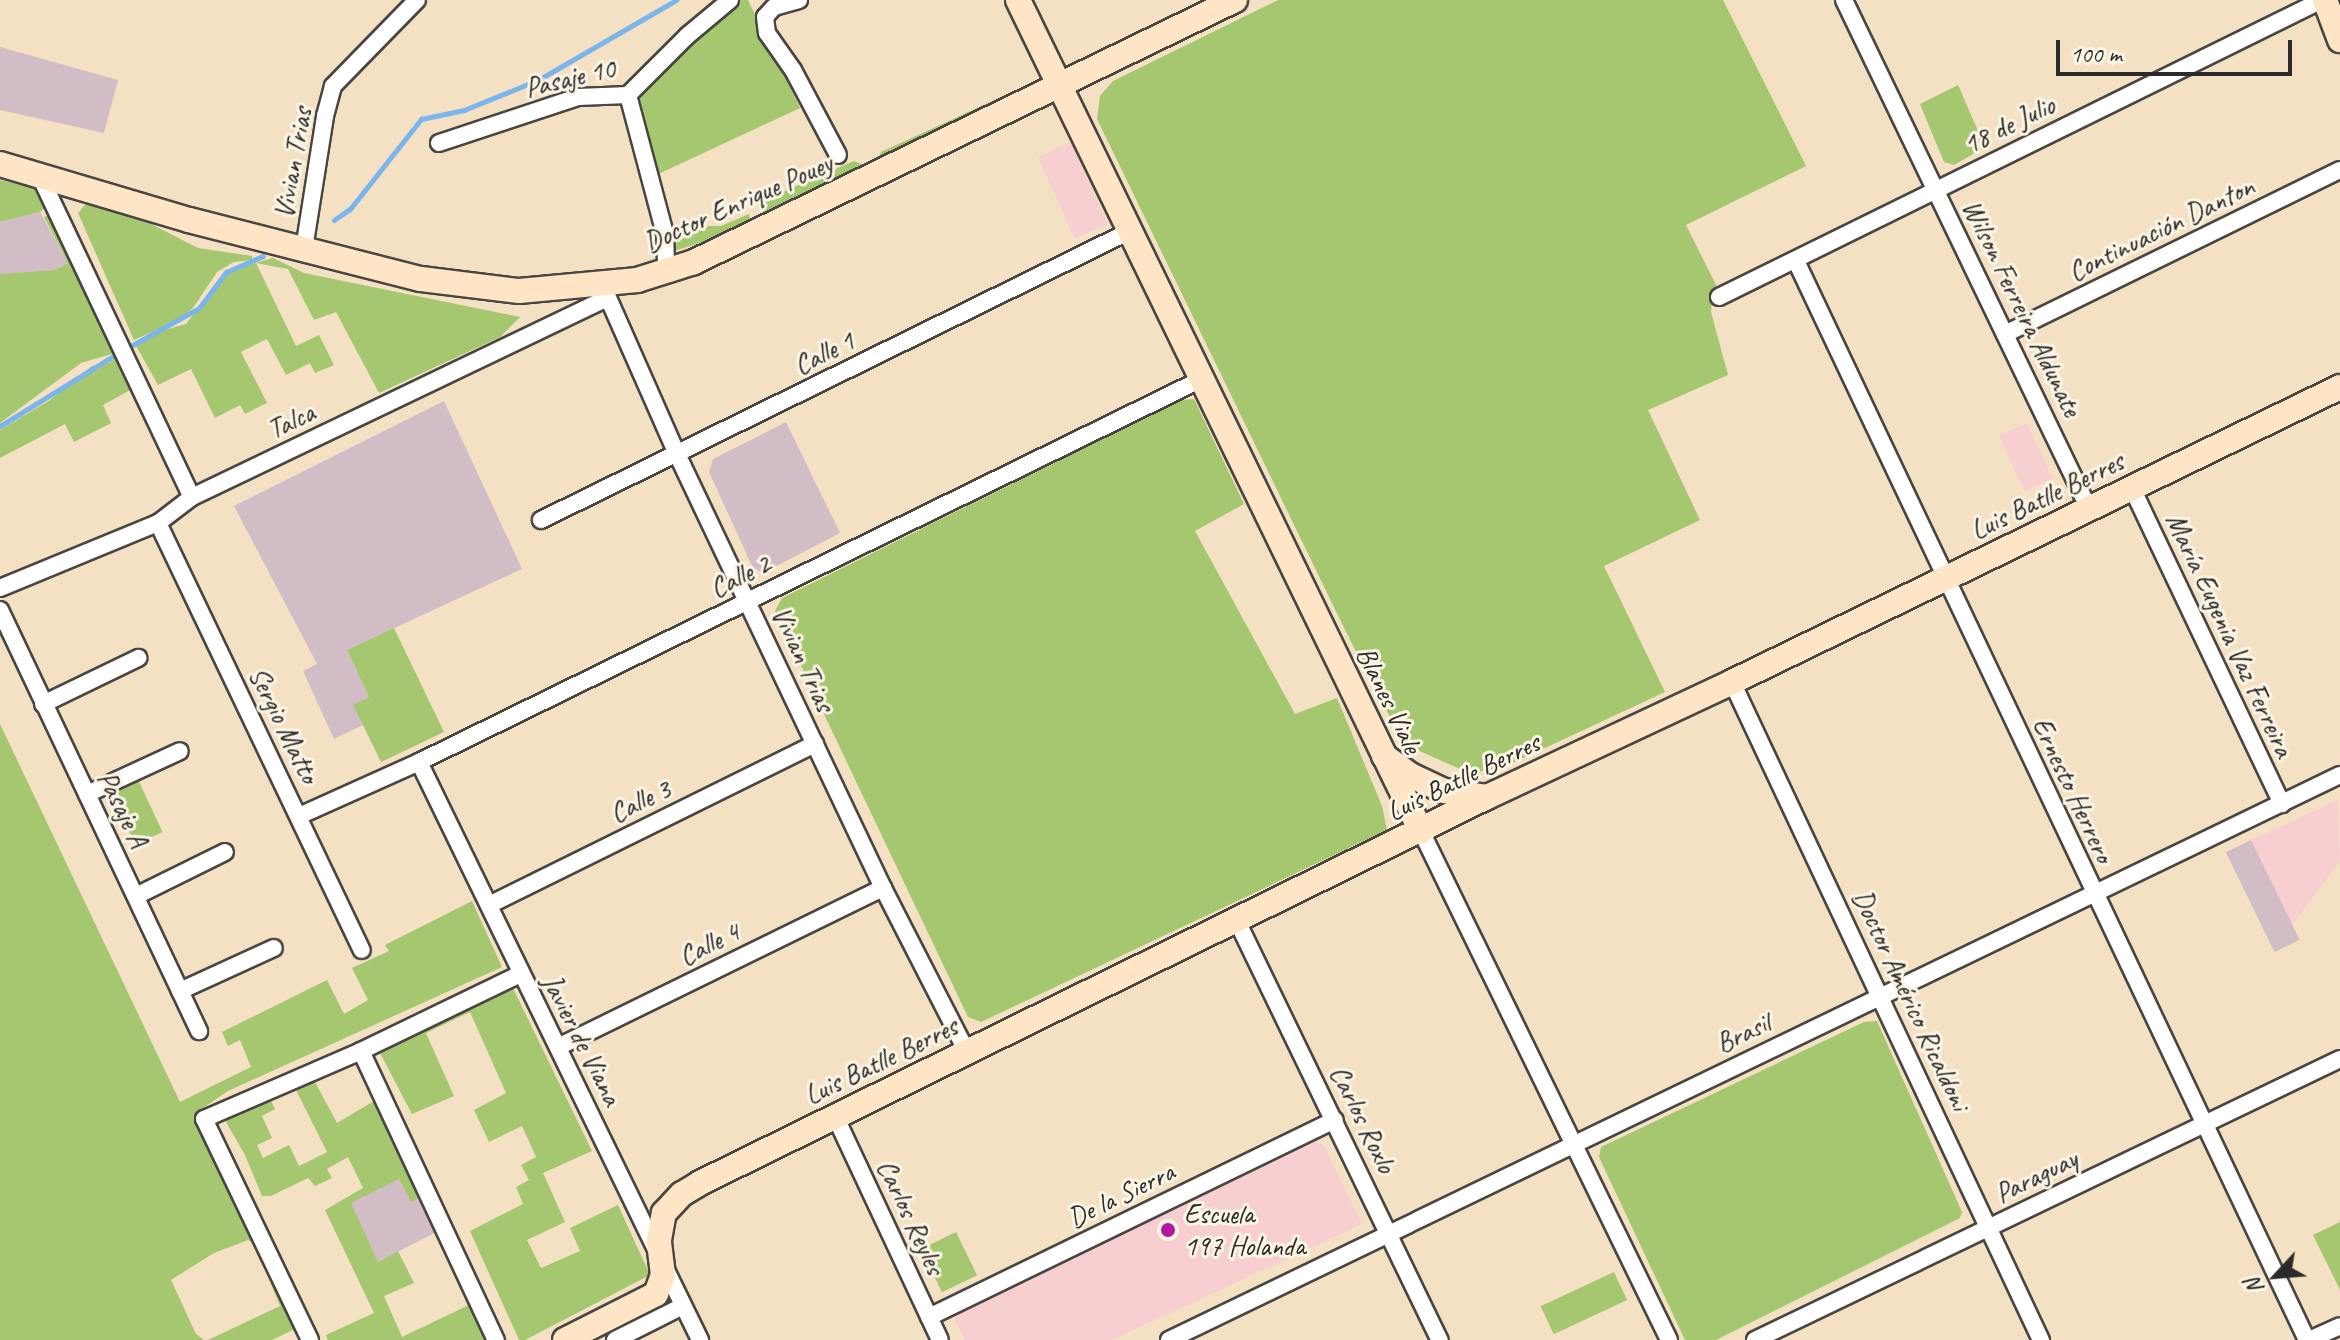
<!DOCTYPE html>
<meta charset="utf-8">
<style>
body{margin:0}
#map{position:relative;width:2340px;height:1340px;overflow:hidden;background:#f4e0c3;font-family:Caveat,sans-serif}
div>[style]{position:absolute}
.built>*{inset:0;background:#f7cfd1;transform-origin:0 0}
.industrial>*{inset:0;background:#d2bdc6;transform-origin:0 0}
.green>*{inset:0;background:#a4c770;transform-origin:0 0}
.stream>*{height:5px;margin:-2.5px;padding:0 2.5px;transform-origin:2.5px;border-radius:2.5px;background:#7ab5eb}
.roads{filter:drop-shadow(2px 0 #494642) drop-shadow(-2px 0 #494642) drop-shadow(0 2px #494642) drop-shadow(0 -2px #494642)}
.street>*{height:16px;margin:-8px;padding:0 8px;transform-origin:8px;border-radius:8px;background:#fff}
.secondary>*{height:24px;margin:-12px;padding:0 12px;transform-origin:12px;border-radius:12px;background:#fde5c5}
.dots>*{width:22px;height:22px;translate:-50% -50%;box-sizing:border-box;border:4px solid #fcf5e5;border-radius:50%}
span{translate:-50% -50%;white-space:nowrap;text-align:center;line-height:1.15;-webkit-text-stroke:6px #fcf5e5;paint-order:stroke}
.street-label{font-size:28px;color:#2b2b2b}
.poi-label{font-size:28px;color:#2b2b2b}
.left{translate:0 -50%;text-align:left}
.north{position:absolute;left:2236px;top:1236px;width:80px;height:80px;-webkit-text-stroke:6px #fcf5e5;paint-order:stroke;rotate:244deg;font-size:22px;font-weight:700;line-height:32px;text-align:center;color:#2b2b2b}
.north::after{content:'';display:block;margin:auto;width:28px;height:36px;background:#2b2b2b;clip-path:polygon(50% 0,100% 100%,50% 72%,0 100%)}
.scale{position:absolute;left:2056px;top:40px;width:236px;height:36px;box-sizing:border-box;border:4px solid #2b2b2b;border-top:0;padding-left:10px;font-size:24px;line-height:28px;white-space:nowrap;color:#2b2b2b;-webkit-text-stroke:6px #fcf5e5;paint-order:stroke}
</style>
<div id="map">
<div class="built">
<div style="left:1071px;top:142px;width:90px;height:36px;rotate:66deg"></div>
<div style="left:2027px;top:423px;width:61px;height:31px;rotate:65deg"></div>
<div style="clip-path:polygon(2338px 800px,2340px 861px,2292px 925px,2251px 840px)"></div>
<div style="clip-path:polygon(1315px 1142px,1324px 1145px,1362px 1224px,1112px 1340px,965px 1340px,955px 1320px,958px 1313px)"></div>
</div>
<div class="industrial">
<div style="clip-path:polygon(0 47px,118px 80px,104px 133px,0 110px)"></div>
<div style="clip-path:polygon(40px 212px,68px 263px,54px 270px,0 274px,0 222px)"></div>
<div style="clip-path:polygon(444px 401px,522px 569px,347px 650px,369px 697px,354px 705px,363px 725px,334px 739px,303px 671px,317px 664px,234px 506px)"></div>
<div style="clip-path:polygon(786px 422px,840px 533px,763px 573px,753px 568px,709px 472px,713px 459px)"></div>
<div style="left:2251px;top:840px;width:111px;height:28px;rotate:64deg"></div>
<div style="clip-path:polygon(399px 1178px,422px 1196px,438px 1231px,378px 1262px,350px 1203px)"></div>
</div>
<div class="green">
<div style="clip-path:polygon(734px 0,748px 0,800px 108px,654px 176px,635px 98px)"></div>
<div style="clip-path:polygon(1278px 0,1723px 0,1806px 166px,1686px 225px,1719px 291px,1712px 295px,1711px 312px,1728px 375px,1648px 410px,1700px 520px,1604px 566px,1665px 692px,1502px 768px,1469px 773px,1404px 744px,1346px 632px,1097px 119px,1100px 96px,1113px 81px)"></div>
<div style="clip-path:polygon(1034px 82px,1036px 83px,876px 163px,881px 152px)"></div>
<div style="clip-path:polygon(1958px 85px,1985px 147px,1954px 165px,1944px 162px,1920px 104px)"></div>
<div style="clip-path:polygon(854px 161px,864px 165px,762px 213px,759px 202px)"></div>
<div style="clip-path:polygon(0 180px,41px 190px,49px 204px,40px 212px,0 222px)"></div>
<div style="clip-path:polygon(100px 202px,110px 203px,198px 248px,252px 256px,252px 260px,234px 262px,217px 272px,193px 308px,179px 320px,134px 340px,78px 213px,85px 205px)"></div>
<div style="clip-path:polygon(57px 212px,115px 353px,81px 363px,0 423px,0 274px,54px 270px,68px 263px,44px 217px)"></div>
<div style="clip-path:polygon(749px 214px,750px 220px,733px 232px,671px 252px,671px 244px,708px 226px,721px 226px)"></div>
<div style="clip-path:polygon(273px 258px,304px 273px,520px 317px,500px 337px,379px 393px,336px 312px,314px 320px,288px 269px,256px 263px,296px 346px,319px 335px,334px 365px,315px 373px,310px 363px,286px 375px,267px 339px,241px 352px,267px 403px,245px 414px,240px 405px,215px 418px,191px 369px,158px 385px,135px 344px,147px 335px,186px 324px,220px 279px,231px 271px,255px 263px)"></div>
<div style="clip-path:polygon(124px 352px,139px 385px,103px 405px,111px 423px,74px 442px,65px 424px,0 458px,0 430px,50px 400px,92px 366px,109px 363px)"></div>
<div style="clip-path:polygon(1194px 399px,1244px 504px,1195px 531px,1295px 714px,1337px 698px,1382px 806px,1387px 830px,981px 1022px,968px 1017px,775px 611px,782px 598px,1181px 400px)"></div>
<div style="clip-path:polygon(394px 628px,444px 732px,381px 762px,353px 705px,369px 697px,347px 650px)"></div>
<div style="clip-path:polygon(0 724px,180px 1102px,251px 1067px,240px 1040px,228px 1046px,222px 1032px,327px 980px,344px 1014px,368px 1000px,352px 968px,389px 951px,385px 945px,472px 901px,502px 967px,228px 1091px,200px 1110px,197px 1119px,266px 1264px,261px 1263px,253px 1243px,248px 1240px,214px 1253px,171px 1280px,196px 1334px,204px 1340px,0 1340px)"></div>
<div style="left:135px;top:773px;width:65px;height:30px;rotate:65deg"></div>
<div style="clip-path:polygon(512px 986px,592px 1151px,543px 1173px,565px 1222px,527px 1240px,541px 1268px,580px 1251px,570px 1228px,618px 1205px,650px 1275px,525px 1340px,519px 1340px,470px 1231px,523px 1204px,516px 1187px,529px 1180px,521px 1165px,536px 1157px,522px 1126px,489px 1142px,474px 1110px,506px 1093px,470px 1012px,426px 1033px,454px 1096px,412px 1114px,380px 1053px)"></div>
<div style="clip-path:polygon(1877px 1021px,1962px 1212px,1960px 1218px,1716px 1340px,1685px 1340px,1599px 1157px,1601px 1147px,1864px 1022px)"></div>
<div style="clip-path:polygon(314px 1080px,337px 1123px,374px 1101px,422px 1196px,411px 1202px,399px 1179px,351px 1203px,378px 1262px,398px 1251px,414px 1283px,384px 1296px,402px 1337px,471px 1304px,489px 1340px,328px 1340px,326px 1335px,374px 1313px,325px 1210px,363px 1188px,348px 1157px,327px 1169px,332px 1178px,315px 1186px,308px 1178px,271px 1196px,262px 1196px,245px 1155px,226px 1122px,228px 1117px,269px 1097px,275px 1109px,262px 1116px,272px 1138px,257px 1145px,263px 1158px,289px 1145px,299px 1166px,327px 1152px,296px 1090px)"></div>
<div style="clip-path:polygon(2340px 1222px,2340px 1290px,2313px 1235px)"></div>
<div style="left:956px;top:1232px;width:48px;height:39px;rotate:64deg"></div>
<div style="left:1614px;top:1272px;width:31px;height:81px;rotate:65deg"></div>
<div style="clip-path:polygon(273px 1278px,297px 1328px,272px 1340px,208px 1340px,280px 1306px,271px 1284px)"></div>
</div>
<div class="stream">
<div style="left:334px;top:220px;width:19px;rotate:-35deg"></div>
<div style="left:350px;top:209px;width:115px;rotate:-51.7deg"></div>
<div style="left:421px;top:119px;width:44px;rotate:-11.8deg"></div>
<div style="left:464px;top:110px;width:80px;rotate:-22.1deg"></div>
<div style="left:538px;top:80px;width:160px;rotate:-30.1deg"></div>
<div style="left:129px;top:347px;width:80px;rotate:-29.1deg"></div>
<div style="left:199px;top:308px;width:45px;rotate:-53.1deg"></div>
<div style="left:226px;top:272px;width:40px;rotate:-23.4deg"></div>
<div style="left:0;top:426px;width:139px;rotate:-31.7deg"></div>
</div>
<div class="roads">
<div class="street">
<div style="left:799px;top:0;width:26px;rotate:164deg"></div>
<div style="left:774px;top:7px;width:13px;rotate:132deg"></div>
<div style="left:765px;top:17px;width:16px;rotate:83deg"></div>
<div style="left:767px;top:33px;width:45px;rotate:54.9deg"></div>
<div style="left:793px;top:70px;width:96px;rotate:62.1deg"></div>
<div style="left:1844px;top:0;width:565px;rotate:64.3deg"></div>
<div style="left:628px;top:95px;width:144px;rotate:75.1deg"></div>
<div style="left:665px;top:234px;width:36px;rotate:88deg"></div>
<div style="left:439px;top:143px;width:146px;rotate:-18.3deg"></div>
<div style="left:578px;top:97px;width:50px;rotate:-2.3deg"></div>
<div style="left:628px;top:95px;width:83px;rotate:-45deg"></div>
<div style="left:687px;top:36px;width:56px;rotate:-39.9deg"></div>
<div style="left:39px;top:174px;width:357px;rotate:64.7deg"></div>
<div style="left:304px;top:249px;width:135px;rotate:-81deg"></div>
<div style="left:325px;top:116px;width:31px;rotate:-75deg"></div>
<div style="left:333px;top:86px;width:120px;rotate:-45.7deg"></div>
<div style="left:1796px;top:261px;width:1194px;rotate:64.66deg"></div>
<div style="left:602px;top:284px;width:186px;rotate:66.2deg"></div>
<div style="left:677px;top:454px;width:480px;rotate:64.6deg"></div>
<div style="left:883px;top:888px;width:184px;rotate:62.9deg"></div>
<div style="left:1719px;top:297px;width:672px;rotate:-26.22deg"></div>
<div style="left:2005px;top:334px;width:373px;rotate:-26.1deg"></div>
<div style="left:2132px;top:488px;width:350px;rotate:64.6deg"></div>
<div style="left:541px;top:520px;width:656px;rotate:-26.14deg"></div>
<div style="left:158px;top:523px;width:473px;rotate:64.5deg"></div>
<div style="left:0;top:588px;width:171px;rotate:-22.4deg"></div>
<div style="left:158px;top:523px;width:43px;rotate:-37.4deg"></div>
<div style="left:192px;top:497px;width:459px;rotate:-25.6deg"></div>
<div style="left:0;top:610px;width:466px;rotate:64.7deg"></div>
<div style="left:1732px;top:682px;width:727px;rotate:64.85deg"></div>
<div style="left:43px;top:704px;width:106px;rotate:-25.8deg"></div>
<div style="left:419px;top:762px;width:643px;rotate:64.07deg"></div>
<div style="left:87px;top:794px;width:102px;rotate:-24.8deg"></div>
<div style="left:299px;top:816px;width:132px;rotate:-24.2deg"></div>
<div style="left:419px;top:762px;width:872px;rotate:-26.07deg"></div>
<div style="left:1421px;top:831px;width:566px;rotate:64.02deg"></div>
<div style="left:136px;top:896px;width:99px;rotate:-26.3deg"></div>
<div style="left:489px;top:905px;width:364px;rotate:-26.3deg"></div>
<div style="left:1237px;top:921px;width:466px;rotate:64.2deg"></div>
<div style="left:180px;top:991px;width:103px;rotate:-24.6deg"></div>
<div style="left:558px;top:1047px;width:362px;rotate:-26.1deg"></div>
<div style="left:361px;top:1051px;width:319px;rotate:65deg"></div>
<div style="left:835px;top:1116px;width:247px;rotate:64.9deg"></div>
<div style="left:929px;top:1317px;width:451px;rotate:-25.9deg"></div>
<div style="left:310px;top:1340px;width:245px;rotate:-115.6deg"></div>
<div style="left:204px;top:1119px;width:171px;rotate:-23.4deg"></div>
<div style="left:361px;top:1051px;width:177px;rotate:-25.8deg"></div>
<div style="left:615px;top:1340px;width:76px;rotate:-26.6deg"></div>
<div style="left:1169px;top:1340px;width:1300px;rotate:-25.76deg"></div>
<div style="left:1755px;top:1340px;width:649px;rotate:-25.66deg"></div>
<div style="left:2309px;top:1340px;width:34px;rotate:-24deg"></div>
</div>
<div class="secondary">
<div style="left:1018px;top:0;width:924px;rotate:64.13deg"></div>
<div style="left:2325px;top:0;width:43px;rotate:69.4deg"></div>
<div style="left:0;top:164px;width:197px;rotate:16.5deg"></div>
<div style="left:189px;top:220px;width:239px;rotate:14.3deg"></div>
<div style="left:421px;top:279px;width:99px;rotate:7deg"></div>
<div style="left:519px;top:291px;width:119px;rotate:-5.3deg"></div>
<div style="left:637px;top:280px;width:60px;rotate:-17.5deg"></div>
<div style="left:694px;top:262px;width:601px;rotate:-25.84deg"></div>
<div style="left:1384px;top:756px;width:32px;rotate:36deg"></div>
<div style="left:1410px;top:775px;width:38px;rotate:25deg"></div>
<div style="left:1445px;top:791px;width:42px;rotate:8.1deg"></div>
<div style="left:565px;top:1340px;width:102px;rotate:-26.8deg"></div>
<div style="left:656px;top:1294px;width:20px;rotate:-70deg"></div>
<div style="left:663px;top:1275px;width:35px;rotate:-97deg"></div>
<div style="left:659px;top:1240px;width:27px;rotate:-80deg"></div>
<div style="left:664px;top:1213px;width:26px;rotate:-47deg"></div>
<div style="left:682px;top:1194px;width:21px;rotate:-31deg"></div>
<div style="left:700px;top:1183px;width:877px;rotate:-26.13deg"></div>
<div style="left:1487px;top:797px;width:271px;rotate:-25.1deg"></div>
<div style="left:1732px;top:682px;width:676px;rotate:-25.88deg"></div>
</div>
</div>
<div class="dots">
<div style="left:1168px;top:1230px;background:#b5179e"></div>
</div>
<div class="street-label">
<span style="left:570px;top:78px;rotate:-13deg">Pasaje 10</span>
<span style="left:2009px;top:125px;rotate:-26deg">18 de Julio</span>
<span style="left:293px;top:163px;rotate:-80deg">Vivian Trias</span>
<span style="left:738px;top:203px;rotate:-24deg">Doctor Enrique Pouey</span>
<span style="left:2161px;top:229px;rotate:-26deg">Continuación Danton</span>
<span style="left:2022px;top:308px;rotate:64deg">Wilson Ferreira Aldunate</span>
<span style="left:824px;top:353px;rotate:-26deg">Calle 1</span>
<span style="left:291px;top:421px;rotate:-26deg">Talca</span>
<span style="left:2047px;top:496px;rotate:-26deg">Luis Batlle Berres</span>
<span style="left:740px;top:576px;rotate:-26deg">Calle 2</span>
<span style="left:2230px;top:635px;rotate:65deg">María Eugenia Vaz Ferreira</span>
<span style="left:803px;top:659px;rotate:65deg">Vivian Trias</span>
<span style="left:1389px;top:700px;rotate:64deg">Blanes Viale</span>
<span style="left:284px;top:725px;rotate:64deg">Sergio Matto</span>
<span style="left:1463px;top:777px;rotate:-26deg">Luis Batlle Berres</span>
<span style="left:2073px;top:790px;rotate:65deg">Ernesto Herrero</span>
<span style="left:640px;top:801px;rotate:-26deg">Calle 3</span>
<span style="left:123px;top:809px;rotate:64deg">Pasaje A</span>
<span style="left:709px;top:944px;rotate:-26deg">Calle 4</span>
<span style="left:1911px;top:1000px;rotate:65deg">Doctor Américo Ricaldoni</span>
<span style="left:1743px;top:1033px;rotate:-25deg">Brasil</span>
<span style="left:582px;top:1040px;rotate:63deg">Javier de Viana</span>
<span style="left:881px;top:1061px;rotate:-26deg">Luis Batlle Berres</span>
<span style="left:1363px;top:1119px;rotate:64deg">Carlos Roxlo</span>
<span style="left:2036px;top:1176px;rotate:-26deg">Paraguay</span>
<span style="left:1121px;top:1195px;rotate:-26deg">De la Sierra</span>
<span style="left:911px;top:1217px;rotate:65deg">Carlos Reyles</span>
</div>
<div class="poi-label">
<span class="left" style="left:1184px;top:1230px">Escuela<br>197 Holanda</span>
</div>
<div class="north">N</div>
<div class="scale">100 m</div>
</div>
